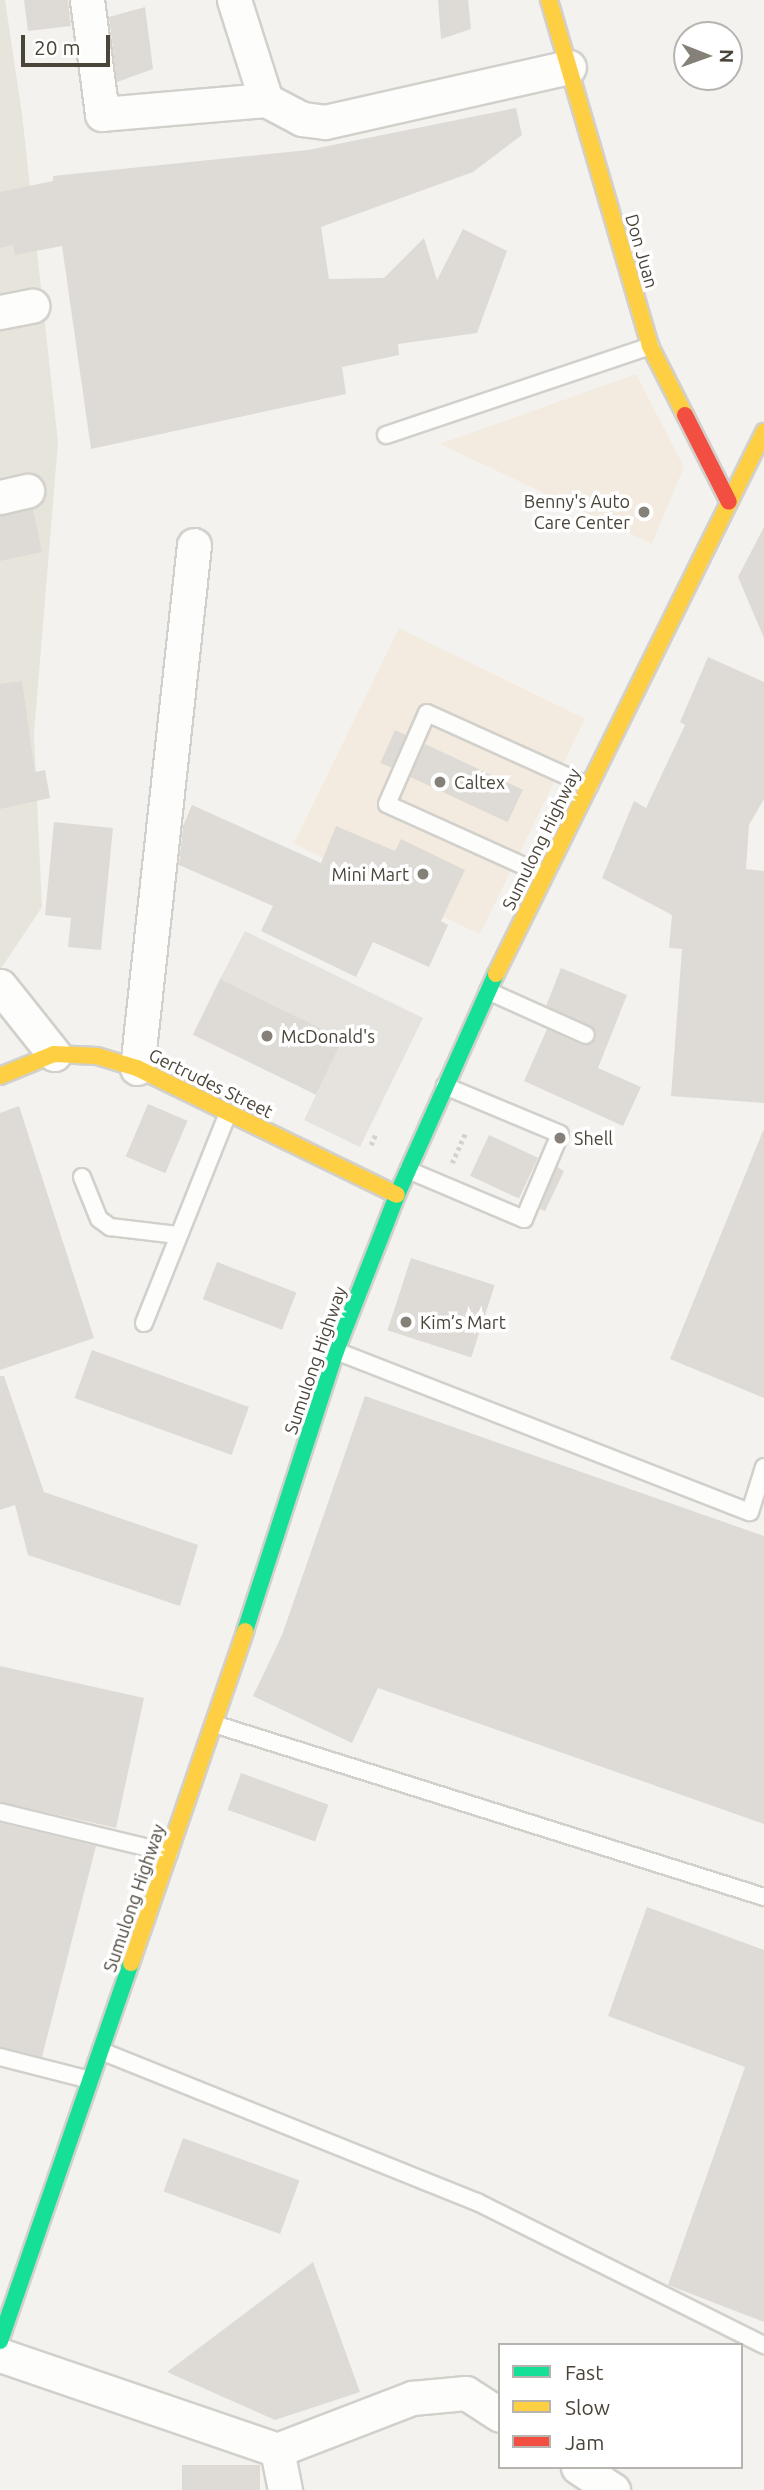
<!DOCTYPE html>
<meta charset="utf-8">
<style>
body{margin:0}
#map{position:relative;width:764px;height:2490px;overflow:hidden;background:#f4f2ee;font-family:Ubuntu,sans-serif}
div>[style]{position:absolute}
.residential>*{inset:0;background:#e7e4dc}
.commercial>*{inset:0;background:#f3ebdf;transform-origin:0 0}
.parking>*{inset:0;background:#e6e3df}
.building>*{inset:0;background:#dedbd6;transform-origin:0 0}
.path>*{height:4.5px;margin-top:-2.25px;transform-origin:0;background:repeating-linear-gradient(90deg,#d3d2cc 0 3.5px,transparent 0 7px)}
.roads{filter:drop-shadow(2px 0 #d2d0cb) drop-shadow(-2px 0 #d2d0cb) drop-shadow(0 2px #d2d0cb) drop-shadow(0 -2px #d2d0cb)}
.lane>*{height:16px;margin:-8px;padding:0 8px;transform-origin:8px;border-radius:8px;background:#fdfdfc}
.street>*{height:33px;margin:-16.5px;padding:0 16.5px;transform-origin:16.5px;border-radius:16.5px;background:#fdfdfc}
.fast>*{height:16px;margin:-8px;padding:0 8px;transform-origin:8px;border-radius:8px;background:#16e098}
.slow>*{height:16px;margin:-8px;padding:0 8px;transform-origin:8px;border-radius:8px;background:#ffcf43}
.jam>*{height:16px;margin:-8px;padding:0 8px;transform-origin:8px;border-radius:8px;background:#f24e42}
.dots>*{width:19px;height:19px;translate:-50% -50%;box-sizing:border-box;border:4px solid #fff;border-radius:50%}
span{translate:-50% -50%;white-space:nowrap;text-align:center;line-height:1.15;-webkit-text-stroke:7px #fff;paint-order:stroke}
.street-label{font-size:18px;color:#4b4439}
.poi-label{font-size:18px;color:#4b4439}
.right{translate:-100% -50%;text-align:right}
.left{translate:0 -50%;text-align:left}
.legend{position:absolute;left:498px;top:2343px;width:245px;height:126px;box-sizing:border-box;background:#fff;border:2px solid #b7b4b0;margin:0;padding:9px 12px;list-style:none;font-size:21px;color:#4b4439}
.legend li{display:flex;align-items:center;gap:14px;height:35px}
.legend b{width:35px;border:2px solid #b7b4b0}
.north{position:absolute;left:673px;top:21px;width:70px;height:70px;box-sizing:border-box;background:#fff;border:2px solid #b7b4b0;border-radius:50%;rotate:91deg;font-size:19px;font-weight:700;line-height:28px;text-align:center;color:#4b4439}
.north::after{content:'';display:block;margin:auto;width:24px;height:32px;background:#868178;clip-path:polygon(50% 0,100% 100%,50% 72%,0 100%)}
.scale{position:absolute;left:21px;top:35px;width:89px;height:32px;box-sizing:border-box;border:4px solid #4b4439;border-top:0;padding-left:9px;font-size:21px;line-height:24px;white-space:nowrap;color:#4b4439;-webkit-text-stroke:5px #fff;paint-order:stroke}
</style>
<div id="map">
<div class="residential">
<div style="clip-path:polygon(0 0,5px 0,22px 114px,58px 442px,34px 734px,42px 907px,0 970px)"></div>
</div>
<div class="commercial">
<div style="clip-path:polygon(636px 374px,684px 467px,652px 544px,440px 444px)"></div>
<div style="left:399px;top:628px;width:207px;height:240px;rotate:26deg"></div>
</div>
<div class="parking">
<div style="clip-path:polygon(245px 931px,423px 1018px,360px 1147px,304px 1120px,343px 1039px,220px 979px)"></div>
</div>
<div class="building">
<div style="clip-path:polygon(24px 0,68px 0,71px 26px,28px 31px)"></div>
<div style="clip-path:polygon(438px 0,468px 0,471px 29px,441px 39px)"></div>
<div style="clip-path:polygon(145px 7px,153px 69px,117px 82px,109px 17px)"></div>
<div style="clip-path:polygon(516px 108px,522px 135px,473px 172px,321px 227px,329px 279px,384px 278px,424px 238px,437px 280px,463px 229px,507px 251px,477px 333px,398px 344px,399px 355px,342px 367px,346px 394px,91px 449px,62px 246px,15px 255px,13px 245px,0 248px,0 192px,53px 181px,53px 176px,308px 150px)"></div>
<div style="clip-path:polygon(33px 509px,42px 552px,0 561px,0 516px)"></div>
<div style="clip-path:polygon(764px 527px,764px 638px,738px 577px)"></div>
<div style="clip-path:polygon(708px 657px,764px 682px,764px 799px,749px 825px,746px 869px,764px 871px,764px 1103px,671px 1096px,682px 949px,669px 948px,672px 915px,602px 878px,634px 801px,646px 808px,685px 725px,680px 722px)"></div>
<div style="clip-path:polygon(22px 681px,35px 772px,45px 770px,50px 798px,0 809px,0 684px)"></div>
<div style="left:395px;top:730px;width:12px;height:36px;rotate:24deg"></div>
<div style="left:425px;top:744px;width:108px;height:36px;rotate:25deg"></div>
<div style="clip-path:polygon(192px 805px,321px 863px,336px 826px,395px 851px,401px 839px,465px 870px,441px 921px,448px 925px,429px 967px,373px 942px,356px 977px,261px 931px,273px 906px,179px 865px,183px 826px)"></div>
<div style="clip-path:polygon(54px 822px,113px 828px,101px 950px,68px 947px,71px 918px,45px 915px)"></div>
<div style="clip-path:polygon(561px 968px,627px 995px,598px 1068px,641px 1087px,623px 1126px,524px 1081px,547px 1029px,582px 1045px,596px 1039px,591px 1026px,546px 1006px)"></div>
<div style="left:220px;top:979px;width:137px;height:62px;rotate:26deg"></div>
<div style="left:148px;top:1104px;width:43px;height:57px;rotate:23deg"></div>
<div style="clip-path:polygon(19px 1106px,94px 1338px,0 1370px,0 1113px)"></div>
<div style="clip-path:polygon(763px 1131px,764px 1131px,764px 1398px,670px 1359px)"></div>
<div style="left:489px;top:1135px;width:54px;height:45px;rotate:25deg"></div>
<div style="clip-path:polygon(557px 1167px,564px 1171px,545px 1211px,540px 1209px)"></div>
<div style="left:411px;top:1258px;width:88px;height:76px;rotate:18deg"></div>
<div style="left:217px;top:1262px;width:85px;height:40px;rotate:21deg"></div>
<div style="left:92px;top:1350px;width:167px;height:51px;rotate:20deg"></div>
<div style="clip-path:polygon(0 1376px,4px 1376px,44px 1492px,198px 1545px,180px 1606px,28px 1555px,15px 1505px,0 1510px)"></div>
<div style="clip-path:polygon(365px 1396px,764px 1536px,764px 1824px,378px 1688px,352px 1743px,253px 1696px,282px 1635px)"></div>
<div style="clip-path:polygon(0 1666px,144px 1698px,116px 1828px,0 1802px)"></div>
<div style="left:241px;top:1773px;width:93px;height:39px;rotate:20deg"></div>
<div style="clip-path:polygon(0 1823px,96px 1846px,42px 2057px,0 2047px)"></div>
<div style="clip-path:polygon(647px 1907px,764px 1950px,764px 2322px,668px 2285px,745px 2067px,608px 2016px)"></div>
<div style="left:183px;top:2138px;width:124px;height:57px;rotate:20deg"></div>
<div style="clip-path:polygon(313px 2262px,360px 2392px,275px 2420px,167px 2372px)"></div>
<div style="left:182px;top:2465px;width:78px;height:25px"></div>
</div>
<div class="path">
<div style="left:371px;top:1145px;width:13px;rotate:-67deg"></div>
<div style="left:452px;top:1163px;width:34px;rotate:-66deg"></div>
</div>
<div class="roads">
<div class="lane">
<div style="left:386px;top:435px;width:279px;rotate:-18.6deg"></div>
<div style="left:544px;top:875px;width:172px;rotate:-155.7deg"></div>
<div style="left:387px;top:804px;width:99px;rotate:-66.3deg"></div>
<div style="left:427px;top:713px;width:178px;rotate:24.3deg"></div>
<div style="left:488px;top:991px;width:107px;rotate:24.2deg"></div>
<div style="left:408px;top:1170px;width:126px;rotate:22.9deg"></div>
<div style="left:524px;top:1219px;width:92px;rotate:-67deg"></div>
<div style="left:560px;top:1134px;width:125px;rotate:-157.3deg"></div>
<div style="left:82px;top:1177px;width:45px;rotate:68deg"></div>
<div style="left:99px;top:1219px;width:14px;rotate:36deg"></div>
<div style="left:110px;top:1227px;width:68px;rotate:6.7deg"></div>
<div style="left:144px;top:1323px;width:226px;rotate:-68.2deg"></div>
<div style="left:336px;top:1351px;width:444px;rotate:21.3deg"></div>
<div style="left:750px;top:1512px;width:47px;rotate:-72.7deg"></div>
<div style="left:214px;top:1724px;width:577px;rotate:17.46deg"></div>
<div style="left:0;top:1812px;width:174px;rotate:13.6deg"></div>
<div style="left:101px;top:2051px;width:405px;rotate:21.9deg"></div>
<div style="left:477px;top:2202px;width:321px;rotate:26.5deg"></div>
<div style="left:0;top:2057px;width:93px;rotate:14.3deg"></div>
</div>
<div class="street">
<div style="left:87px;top:0;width:115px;rotate:82.5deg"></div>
<div style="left:102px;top:114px;width:165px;rotate:-4.9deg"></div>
<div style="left:234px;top:0;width:105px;rotate:72.3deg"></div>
<div style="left:266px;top:100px;width:41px;rotate:27.8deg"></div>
<div style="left:302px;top:119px;width:23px;rotate:7deg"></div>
<div style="left:325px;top:122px;width:250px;rotate:-12.7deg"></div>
<div style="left:0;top:312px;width:33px;rotate:-11deg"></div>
<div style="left:0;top:497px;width:28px;rotate:-13deg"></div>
<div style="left:0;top:986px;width:87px;rotate:51.5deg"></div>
<div style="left:137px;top:1068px;width:526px;rotate:-83.78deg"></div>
<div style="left:0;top:2355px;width:293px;rotate:18.9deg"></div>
<div style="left:277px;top:2450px;width:145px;rotate:-21.1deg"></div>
<div style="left:412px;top:2398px;width:54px;rotate:-5.3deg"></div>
<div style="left:466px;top:2393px;width:40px;rotate:32.9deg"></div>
<div style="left:277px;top:2450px;width:41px;rotate:78.7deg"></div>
<div style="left:578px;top:2467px;width:42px;rotate:33.3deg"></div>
</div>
<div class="fast">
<div style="left:245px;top:1631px;width:294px;rotate:-72deg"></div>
<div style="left:336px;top:1351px;width:168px;rotate:-68.6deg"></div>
<div style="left:397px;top:1195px;width:242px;rotate:-65.9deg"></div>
<div style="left:0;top:2341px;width:400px;rotate:-70.9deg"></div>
</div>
<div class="slow">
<div style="left:549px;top:0;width:360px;rotate:73.7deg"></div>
<div style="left:650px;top:346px;width:77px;rotate:63.1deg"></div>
<div style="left:496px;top:974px;width:605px;rotate:-63.69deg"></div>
<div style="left:0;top:1076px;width:58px;rotate:-22.2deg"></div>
<div style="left:54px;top:1054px;width:43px;rotate:2.7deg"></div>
<div style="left:97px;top:1056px;width:42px;rotate:16.7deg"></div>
<div style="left:137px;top:1068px;width:289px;rotate:26deg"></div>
<div style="left:131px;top:1963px;width:351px;rotate:-71deg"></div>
</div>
<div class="jam">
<div style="left:685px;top:415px;width:97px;rotate:63.2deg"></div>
</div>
</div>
<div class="dots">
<div style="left:644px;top:512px;background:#868178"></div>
<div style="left:440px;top:782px;background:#868178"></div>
<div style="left:423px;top:874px;background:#868178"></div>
<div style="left:267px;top:1036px;background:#868178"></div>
<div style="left:560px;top:1138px;background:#868178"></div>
<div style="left:406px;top:1322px;background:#868178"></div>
</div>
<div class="street-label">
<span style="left:642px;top:251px;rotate:74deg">Don Juan</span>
<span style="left:541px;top:839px;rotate:-64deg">Sumulong Highway</span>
<span style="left:211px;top:1083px;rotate:26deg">Gertrudes Street</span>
<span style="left:315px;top:1360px;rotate:-71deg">Sumulong Highway</span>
<span style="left:134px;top:1898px;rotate:-71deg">Sumulong Highway</span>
</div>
<div class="poi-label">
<span class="right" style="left:630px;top:512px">Benny's Auto<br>Care Center</span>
<span class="left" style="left:454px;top:782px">Caltex</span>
<span class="right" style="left:409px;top:874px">Mini Mart</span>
<span class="left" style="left:281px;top:1036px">McDonald's</span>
<span class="left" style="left:574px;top:1138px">Shell</span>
<span class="left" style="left:420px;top:1322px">Kim’s Mart</span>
</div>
<ul class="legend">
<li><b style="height:9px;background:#16e098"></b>Fast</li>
<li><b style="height:9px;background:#ffcf43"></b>Slow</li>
<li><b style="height:9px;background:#f24e42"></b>Jam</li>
</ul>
<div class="north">N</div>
<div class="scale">20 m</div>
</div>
